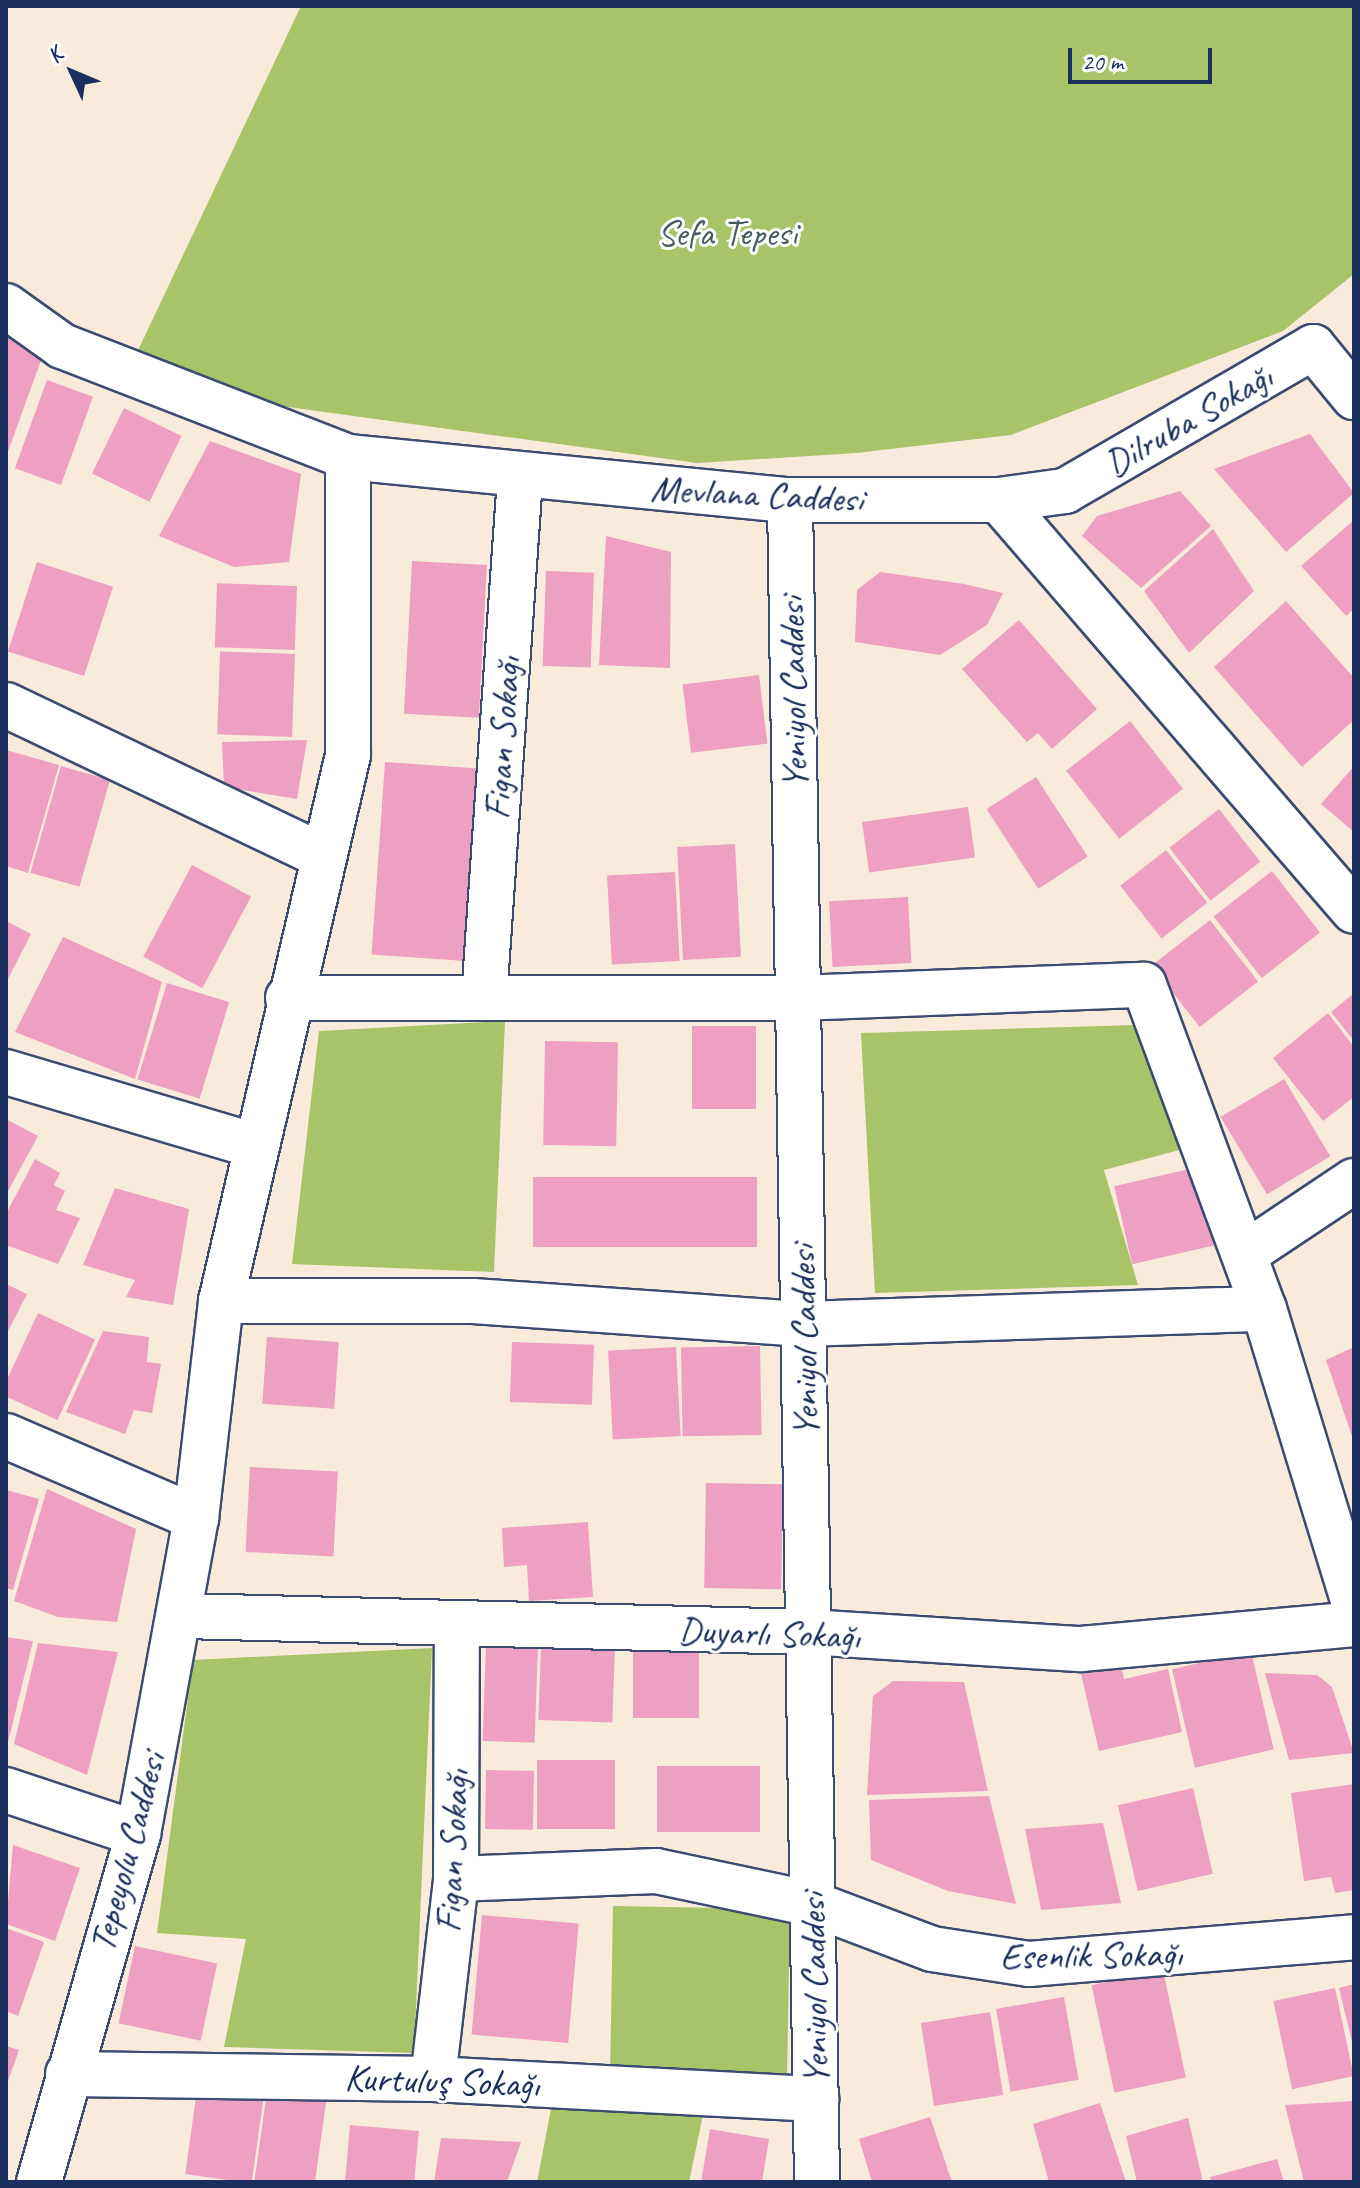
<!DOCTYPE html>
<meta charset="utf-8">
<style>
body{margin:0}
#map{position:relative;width:1360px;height:2188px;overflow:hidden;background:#f9ebdc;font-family:Caveat,sans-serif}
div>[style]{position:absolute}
.green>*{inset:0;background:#a9c369;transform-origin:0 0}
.building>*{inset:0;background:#eda0c1;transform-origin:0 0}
.roads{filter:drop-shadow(2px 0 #3c4b71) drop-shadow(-2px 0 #3c4b71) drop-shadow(0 2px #3c4b71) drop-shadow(0 -2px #3c4b71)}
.minor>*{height:44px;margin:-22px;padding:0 22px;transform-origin:22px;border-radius:22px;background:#fff}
span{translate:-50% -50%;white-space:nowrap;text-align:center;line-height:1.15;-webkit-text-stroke:6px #fff;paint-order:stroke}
.park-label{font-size:38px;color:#465b61}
.street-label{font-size:38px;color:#1b2f5e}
.frame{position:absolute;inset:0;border:8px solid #1b2f5e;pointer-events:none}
.north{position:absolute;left:32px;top:32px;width:80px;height:80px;-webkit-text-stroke:6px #fff;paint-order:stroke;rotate:314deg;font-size:22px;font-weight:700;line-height:32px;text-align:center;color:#1b2f5e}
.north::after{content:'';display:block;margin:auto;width:28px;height:36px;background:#1b2f5e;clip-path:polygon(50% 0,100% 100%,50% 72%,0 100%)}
.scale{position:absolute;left:1068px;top:48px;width:144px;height:36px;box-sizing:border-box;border:4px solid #1b2f5e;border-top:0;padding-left:10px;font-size:24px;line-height:28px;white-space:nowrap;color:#1b2f5e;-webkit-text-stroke:6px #fff;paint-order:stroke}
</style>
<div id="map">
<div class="green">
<div style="clip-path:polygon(301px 6px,1354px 6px,1354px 274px,1283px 331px,1011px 435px,856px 453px,697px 463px,281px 406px,132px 363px)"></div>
<div style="clip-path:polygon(505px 1021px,494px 1272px,292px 1264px,319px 1031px)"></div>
<div style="clip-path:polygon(1137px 1025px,1187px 1148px,1104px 1170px,1138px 1285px,875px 1293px,861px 1033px)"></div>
<div style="clip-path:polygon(432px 1648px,414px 2053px,224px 2047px,246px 1939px,157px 1933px,193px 1660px)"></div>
<div style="left:613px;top:1906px;width:177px;height:164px;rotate:1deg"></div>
<div style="clip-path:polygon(551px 2109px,704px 2110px,689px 2182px,537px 2182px)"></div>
</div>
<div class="building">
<div style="clip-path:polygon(6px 334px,44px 352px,6px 457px)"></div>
<div style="left:47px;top:380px;width:49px;height:94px;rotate:20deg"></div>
<div style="left:124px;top:408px;width:64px;height:73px;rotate:26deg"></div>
<div style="clip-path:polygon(1310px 434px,1354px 493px,1286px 552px,1214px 469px)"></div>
<div style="clip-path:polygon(210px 441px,301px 474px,289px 562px,234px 567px,159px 536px)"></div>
<div style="clip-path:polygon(1180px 491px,1211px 526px,1141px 588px,1082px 536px,1097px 516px)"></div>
<div style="clip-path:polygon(1354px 520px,1354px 609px,1346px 616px,1301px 566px)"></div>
<div style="clip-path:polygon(1213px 529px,1254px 591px,1189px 653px,1144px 591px)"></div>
<div style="clip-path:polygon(606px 536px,671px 552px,670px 668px,599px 665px)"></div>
<div style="left:412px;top:561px;width:75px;height:153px;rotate:3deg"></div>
<div style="left:37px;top:562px;width:80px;height:94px;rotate:18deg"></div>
<div style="left:546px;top:571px;width:48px;height:95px;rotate:2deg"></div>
<div style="clip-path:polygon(880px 572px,964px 584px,1003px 593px,987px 625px,940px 655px,855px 642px,857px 590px)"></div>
<div style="left:297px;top:586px;width:64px;height:80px;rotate:92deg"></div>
<div style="clip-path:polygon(1286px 601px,1354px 678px,1354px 720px,1302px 767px,1214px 667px)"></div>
<div style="clip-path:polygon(1019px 620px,1097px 709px,1052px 749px,1038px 733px,1027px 742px,962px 669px)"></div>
<div style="left:295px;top:654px;width:83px;height:75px;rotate:92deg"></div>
<div style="left:759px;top:675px;width:69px;height:77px;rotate:83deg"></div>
<div style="left:1130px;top:721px;width:86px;height:81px;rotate:52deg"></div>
<div style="clip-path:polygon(307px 740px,297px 799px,224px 787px,222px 742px)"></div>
<div style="clip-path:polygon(6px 750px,59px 765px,28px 873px,6px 866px)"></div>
<div style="left:385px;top:762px;width:94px;height:193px;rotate:4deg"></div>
<div style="left:61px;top:766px;width:51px;height:111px;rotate:16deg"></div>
<div style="clip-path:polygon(1354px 766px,1354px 832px,1321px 804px)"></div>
<div style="left:1036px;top:777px;width:95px;height:59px;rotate:57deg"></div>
<div style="left:968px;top:807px;width:51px;height:107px;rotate:82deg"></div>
<div style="left:1219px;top:809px;width:67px;height:63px;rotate:52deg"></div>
<div style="left:735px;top:844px;width:113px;height:58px;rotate:87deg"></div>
<div style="left:1166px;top:850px;width:67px;height:58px;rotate:52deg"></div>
<div style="left:192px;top:865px;width:67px;height:104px;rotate:28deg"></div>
<div style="left:1272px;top:871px;width:78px;height:74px;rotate:52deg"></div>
<div style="left:675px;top:872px;width:89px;height:68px;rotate:87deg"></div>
<div style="left:908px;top:897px;width:66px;height:79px;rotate:87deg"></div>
<div style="left:1210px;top:920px;width:78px;height:74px;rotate:52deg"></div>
<div style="clip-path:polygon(6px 921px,31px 934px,6px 983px)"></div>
<div style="clip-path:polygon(63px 937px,162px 982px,135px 1079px,15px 1032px)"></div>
<div style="left:167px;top:983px;width:65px;height:101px;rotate:17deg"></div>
<div style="clip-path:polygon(1354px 993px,1354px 1041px,1331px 1012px)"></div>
<div style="clip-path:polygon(1328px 1013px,1354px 1047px,1354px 1097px,1323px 1121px,1273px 1058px)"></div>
<div style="left:692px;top:1026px;width:64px;height:83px"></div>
<div style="left:545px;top:1041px;width:73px;height:104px;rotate:1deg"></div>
<div style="left:1284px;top:1079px;width:90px;height:74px;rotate:59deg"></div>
<div style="clip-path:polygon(6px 1119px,38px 1136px,6px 1195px)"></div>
<div style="clip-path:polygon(35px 1159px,60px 1173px,54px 1185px,65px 1191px,56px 1210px,80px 1218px,58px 1264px,6px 1245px,6px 1214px)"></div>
<div style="left:1198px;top:1167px;width:80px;height:86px;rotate:77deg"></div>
<div style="left:757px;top:1177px;width:70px;height:224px;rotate:90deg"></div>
<div style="clip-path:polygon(115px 1188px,189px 1209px,173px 1305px,126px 1297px,135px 1280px,83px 1265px)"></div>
<div style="clip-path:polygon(6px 1284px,27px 1294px,6px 1335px)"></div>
<div style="left:38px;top:1313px;width:63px;height:89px;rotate:25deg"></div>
<div style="clip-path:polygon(103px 1331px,149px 1337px,147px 1362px,161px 1364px,152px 1413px,134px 1410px,125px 1434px,66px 1412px)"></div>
<div style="left:267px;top:1337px;width:72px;height:67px;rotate:4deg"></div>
<div style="left:512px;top:1342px;width:82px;height:60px;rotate:2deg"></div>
<div style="left:760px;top:1346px;width:89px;height:79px;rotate:89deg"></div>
<div style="left:676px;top:1347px;width:89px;height:68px;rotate:87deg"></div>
<div style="clip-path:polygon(1354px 1347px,1354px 1442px,1326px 1360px)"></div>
<div style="left:250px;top:1467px;width:88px;height:85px;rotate:3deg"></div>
<div style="left:706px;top:1483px;width:77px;height:105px;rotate:1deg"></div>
<div style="clip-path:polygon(47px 1489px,136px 1529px,117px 1622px,58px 1617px,14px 1601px)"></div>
<div style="clip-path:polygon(6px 1490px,39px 1499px,13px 1590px,6px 1588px)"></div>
<div style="clip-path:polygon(588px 1522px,593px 1597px,529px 1601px,527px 1565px,504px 1567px,502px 1528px)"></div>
<div style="clip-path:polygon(6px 1637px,33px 1641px,8px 1742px,6px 1741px)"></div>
<div style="clip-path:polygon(38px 1643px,118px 1652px,87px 1775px,14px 1744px)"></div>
<div style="left:486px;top:1644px;width:52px;height:97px;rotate:2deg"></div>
<div style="left:633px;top:1644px;width:66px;height:74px"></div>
<div style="left:541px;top:1645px;width:74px;height:75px;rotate:2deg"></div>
<div style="left:1251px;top:1651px;width:101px;height:81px;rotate:77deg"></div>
<div style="clip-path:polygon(1121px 1665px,1124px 1679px,1168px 1669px,1182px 1732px,1099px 1751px,1081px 1674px)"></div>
<div style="clip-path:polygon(1265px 1673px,1317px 1675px,1332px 1687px,1354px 1753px,1289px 1760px)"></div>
<div style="clip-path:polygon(893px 1681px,964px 1682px,988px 1791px,867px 1795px,873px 1696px)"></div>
<div style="left:537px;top:1760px;width:78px;height:69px"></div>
<div style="left:657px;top:1766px;width:103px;height:66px"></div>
<div style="left:486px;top:1770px;width:48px;height:59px;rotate:1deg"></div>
<div style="clip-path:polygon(1354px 1784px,1354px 1890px,1335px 1893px,1331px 1877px,1304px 1881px,1291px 1793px)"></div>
<div style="left:1193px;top:1788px;width:88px;height:77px;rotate:77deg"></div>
<div style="clip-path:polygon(989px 1796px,1016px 1904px,948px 1891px,871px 1860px,869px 1800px)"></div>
<div style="clip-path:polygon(1103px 1823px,1121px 1903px,1041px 1910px,1025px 1829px)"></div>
<div style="clip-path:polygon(13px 1845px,80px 1868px,55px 1941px,6px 1924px)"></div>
<div style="left:482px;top:1915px;width:97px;height:120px;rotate:5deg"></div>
<div style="clip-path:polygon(6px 1928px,44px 1942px,18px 2016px,6px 2011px)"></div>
<div style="left:135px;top:1946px;width:84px;height:79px;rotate:12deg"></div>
<div style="left:1163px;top:1970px;width:110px;height:73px;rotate:78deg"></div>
<div style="clip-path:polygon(1354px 1984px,1354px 2046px,1353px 2046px,1339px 1988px)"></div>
<div style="left:1335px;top:1988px;width:90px;height:63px;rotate:78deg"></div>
<div style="left:1064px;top:1997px;width:84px;height:69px;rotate:80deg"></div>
<div style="left:990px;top:2012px;width:84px;height:70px;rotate:81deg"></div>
<div style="clip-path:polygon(6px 2046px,19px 2050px,6px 2087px)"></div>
<div style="left:198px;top:2083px;width:67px;height:92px;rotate:8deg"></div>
<div style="left:267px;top:2092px;width:60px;height:91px;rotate:8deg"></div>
<div style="clip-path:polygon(1354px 2101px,1354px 2182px,1304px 2182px,1285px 2105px)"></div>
<div style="clip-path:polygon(1100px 2103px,1126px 2182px,1049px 2182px,1033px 2124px)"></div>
<div style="clip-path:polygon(930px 2117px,952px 2182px,872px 2182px,859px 2139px)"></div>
<div style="clip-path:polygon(1188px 2118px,1203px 2182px,1137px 2182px,1126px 2136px)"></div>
<div style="left:350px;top:2125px;width:69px;height:57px;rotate:5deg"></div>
<div style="clip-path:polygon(710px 2129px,769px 2139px,762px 2182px,701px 2182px)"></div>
<div style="clip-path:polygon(441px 2138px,521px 2142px,507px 2182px,434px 2182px)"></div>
<div style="clip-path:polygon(1277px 2159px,1284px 2182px,1211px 2182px,1210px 2177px)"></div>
</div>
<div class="roads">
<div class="minor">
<div style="left:6px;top:306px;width:69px;rotate:35.5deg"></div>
<div style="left:62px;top:346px;width:307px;rotate:21.2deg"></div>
<div style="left:348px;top:457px;width:444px;rotate:5.6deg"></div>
<div style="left:790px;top:500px;width:209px"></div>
<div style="left:999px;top:500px;width:543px;rotate:49.18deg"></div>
<div style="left:348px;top:457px;width:298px;rotate:90deg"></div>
<div style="left:348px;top:755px;width:561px;rotate:103.09deg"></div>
<div style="left:221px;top:1301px;width:252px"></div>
<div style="left:473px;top:1301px;width:331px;rotate:4deg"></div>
<div style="left:803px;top:1324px;width:461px;rotate:-1.9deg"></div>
<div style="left:1264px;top:1309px;width:308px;rotate:73deg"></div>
<div style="left:790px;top:500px;width:1682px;rotate:89.08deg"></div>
<div style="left:999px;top:500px;width:67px;rotate:-7.8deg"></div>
<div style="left:1065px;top:491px;width:287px;rotate:-30.1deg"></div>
<div style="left:1313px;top:347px;width:65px;rotate:50.6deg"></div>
<div style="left:6px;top:705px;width:351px;rotate:25.5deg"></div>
<div style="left:288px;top:998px;width:510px"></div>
<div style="left:798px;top:998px;width:346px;rotate:-2.2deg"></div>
<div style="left:1144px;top:985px;width:346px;rotate:69.7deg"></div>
<div style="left:484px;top:998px;width:521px;rotate:-86.04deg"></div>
<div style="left:6px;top:1072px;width:257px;rotate:16.5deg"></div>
<div style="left:1246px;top:1253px;width:130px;rotate:-33.7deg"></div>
<div style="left:6px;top:1436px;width:207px;rotate:23.3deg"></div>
<div style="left:196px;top:1518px;width:218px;rotate:-83.4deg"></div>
<div style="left:184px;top:1616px;width:624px;rotate:1.47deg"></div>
<div style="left:808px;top:1632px;width:274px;rotate:3.6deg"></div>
<div style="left:1081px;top:1649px;width:274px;rotate:-5.2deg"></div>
<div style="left:6px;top:1790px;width:139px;rotate:18.4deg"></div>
<div style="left:456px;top:1879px;width:200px;rotate:-2.3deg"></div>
<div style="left:656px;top:1871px;width:160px;rotate:11.9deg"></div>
<div style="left:813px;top:1904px;width:127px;rotate:20.7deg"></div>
<div style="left:932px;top:1949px;width:98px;rotate:8.8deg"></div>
<div style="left:1029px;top:1964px;width:326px;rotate:-4.7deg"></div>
<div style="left:68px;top:2074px;width:365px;rotate:0.8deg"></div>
<div style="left:433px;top:2079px;width:384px;rotate:3deg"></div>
<div style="left:433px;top:2079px;width:201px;rotate:-83.4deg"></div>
<div style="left:456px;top:1879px;width:256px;rotate:-89.8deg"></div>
<div style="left:39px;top:2182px;width:362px;rotate:-74.1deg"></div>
<div style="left:138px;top:1834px;width:321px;rotate:-79.6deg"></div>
</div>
</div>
<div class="park-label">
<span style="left:727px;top:233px">Sefa Tepesi</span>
</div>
<div class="street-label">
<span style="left:1188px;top:420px;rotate:-30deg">Dilruba Sokağı</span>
<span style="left:757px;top:494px;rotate:3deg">Mevlana Caddesi</span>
<span style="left:793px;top:693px;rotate:-91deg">Yeniyol Caddesi</span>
<span style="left:502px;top:738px;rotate:-86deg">Figan Sokağı</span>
<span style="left:804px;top:1341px;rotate:-91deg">Yeniyol Caddesi</span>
<span style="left:769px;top:1633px;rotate:2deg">Duyarlı Sokağı</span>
<span style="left:452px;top:1851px;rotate:-87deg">Figan Sokağı</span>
<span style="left:127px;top:1852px;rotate:-75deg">Tepeyolu Caddesi</span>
<span style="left:1091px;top:1955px;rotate:-1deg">Esenlik Sokağı</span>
<span style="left:814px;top:1989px;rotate:-91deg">Yeniyol Caddesi</span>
<span style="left:442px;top:2081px;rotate:2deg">Kurtuluş Sokağı</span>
</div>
<div class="frame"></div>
<div class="north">K</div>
<div class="scale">20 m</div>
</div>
